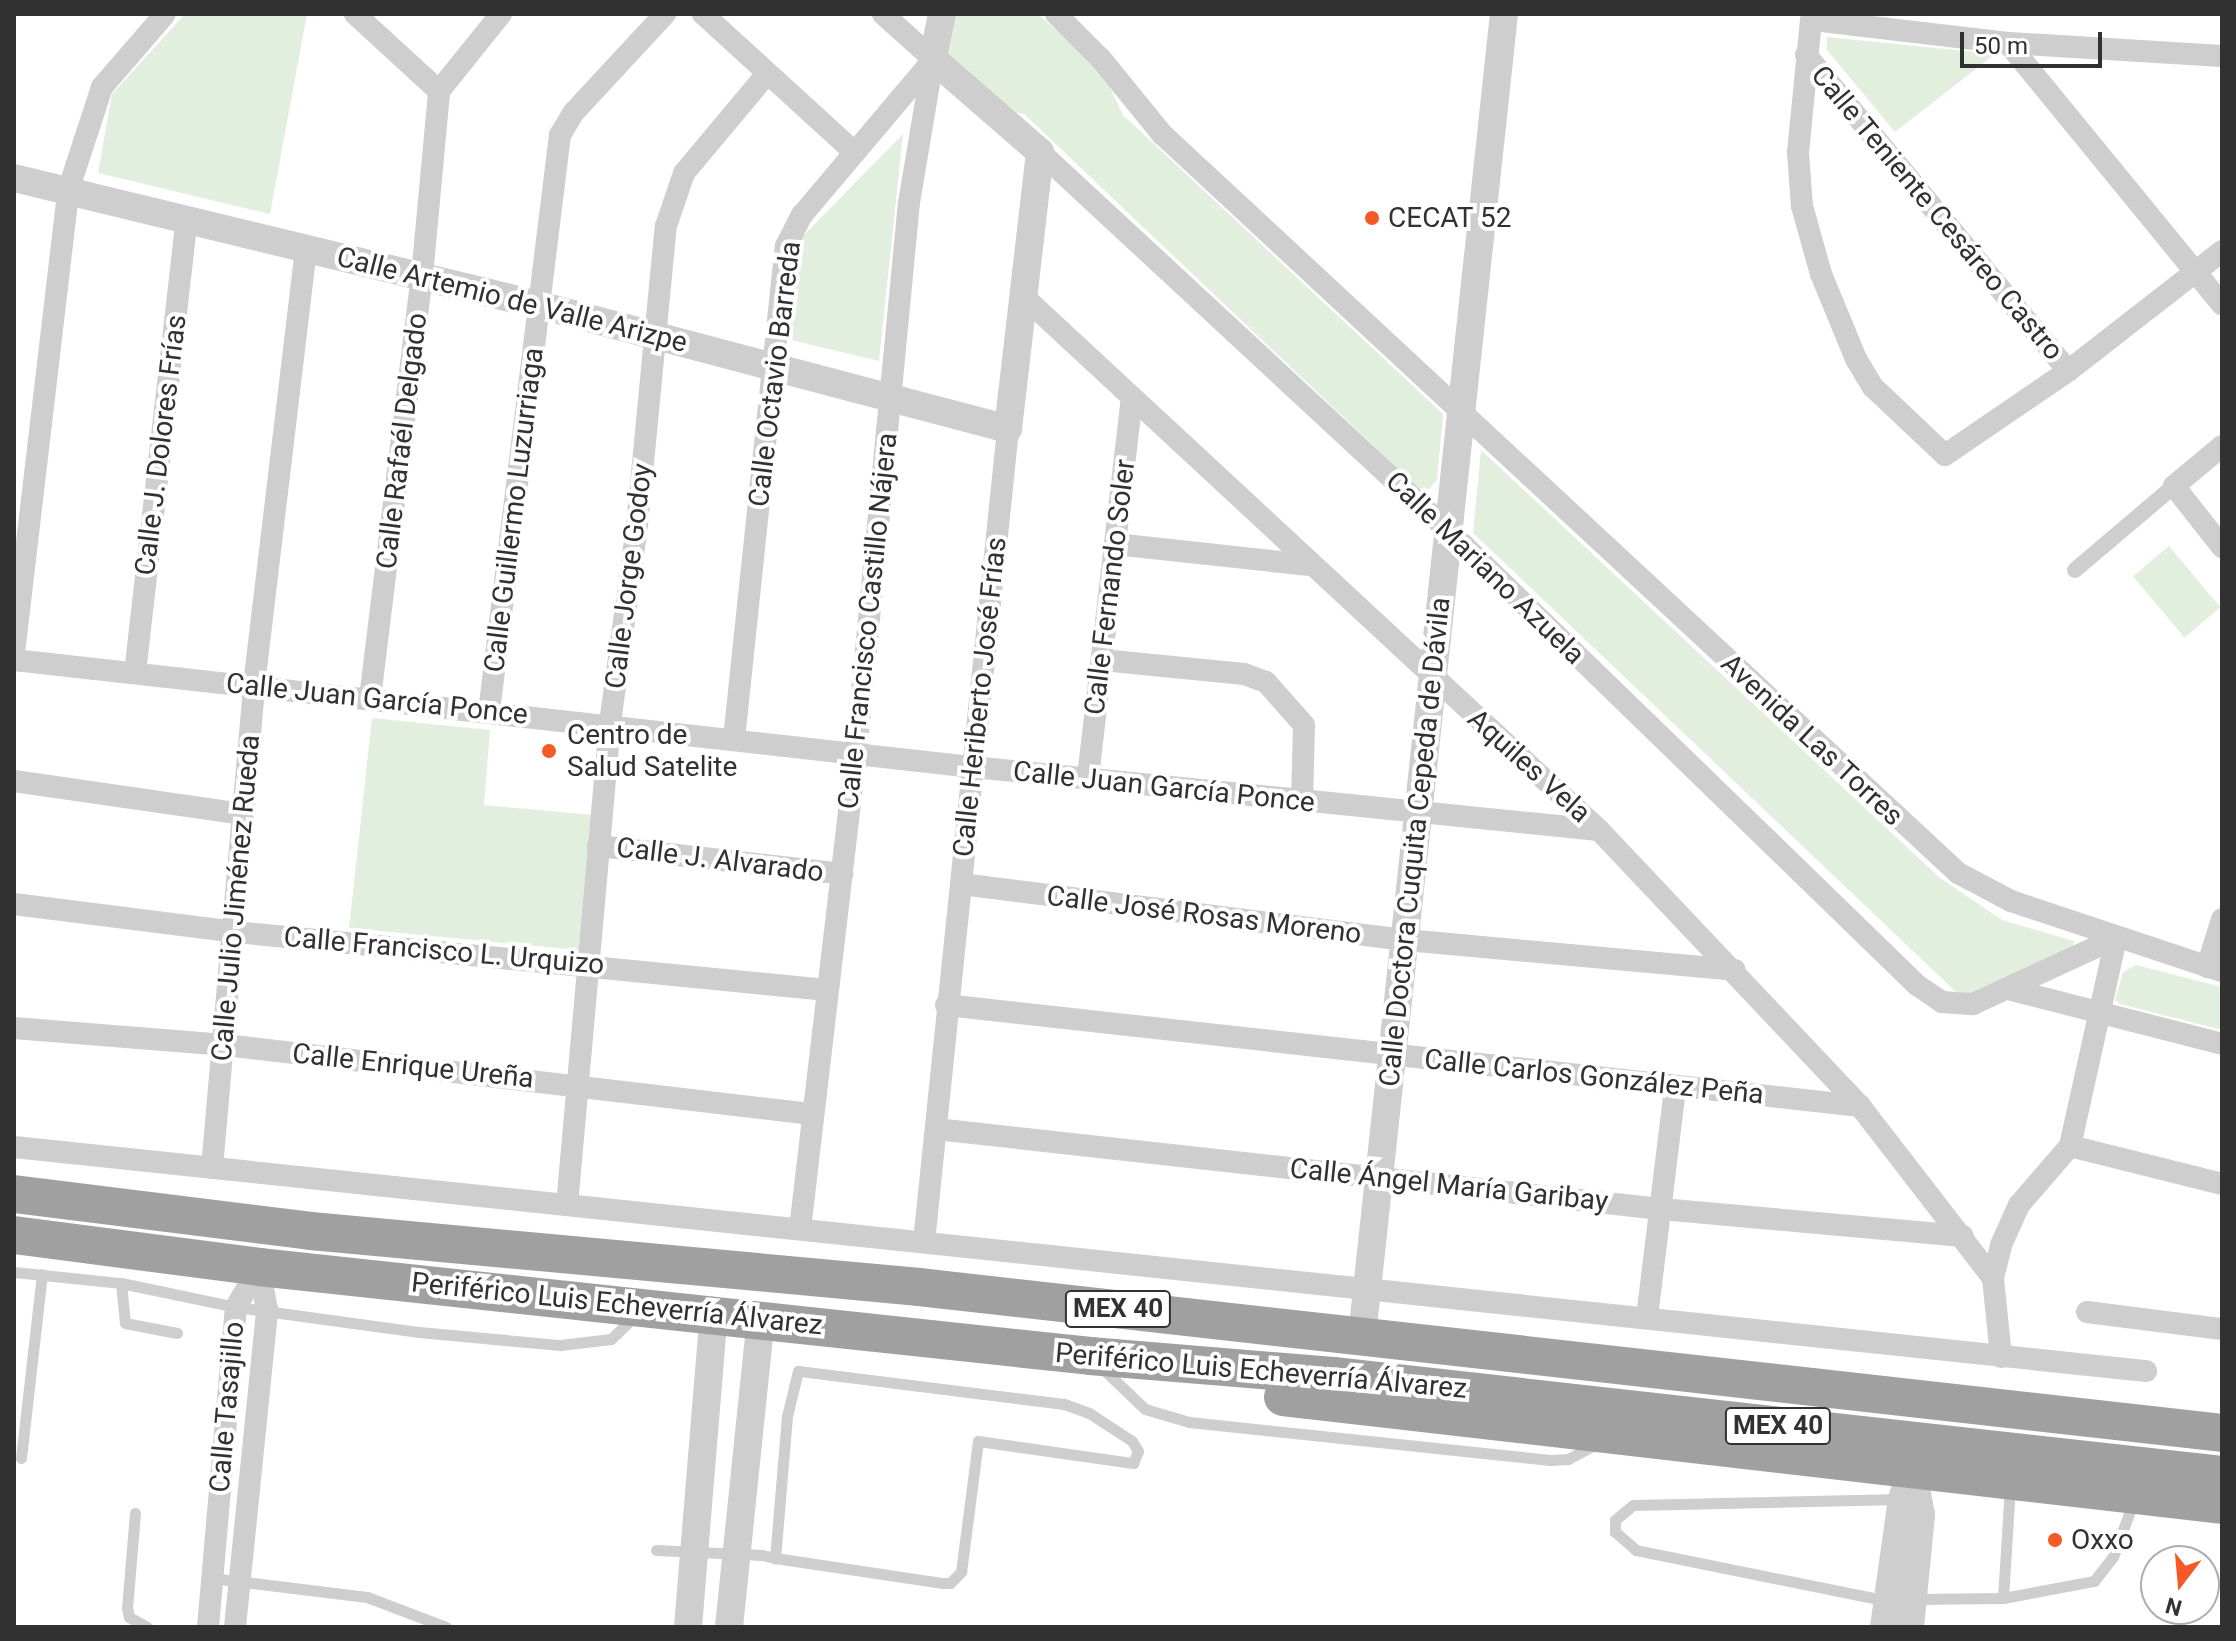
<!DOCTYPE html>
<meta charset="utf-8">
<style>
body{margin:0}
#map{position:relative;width:2236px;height:1641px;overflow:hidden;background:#fff;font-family:Roboto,sans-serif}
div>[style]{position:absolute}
.green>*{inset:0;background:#e2efde;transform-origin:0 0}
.service>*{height:11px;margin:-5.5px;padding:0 5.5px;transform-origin:5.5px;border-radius:5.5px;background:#cecece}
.pedestrian>*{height:16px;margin:-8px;padding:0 8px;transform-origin:8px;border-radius:8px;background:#cecece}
.minor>*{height:22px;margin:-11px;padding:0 11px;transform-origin:11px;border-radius:11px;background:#cecece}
.tertiary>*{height:28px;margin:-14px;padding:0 14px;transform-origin:14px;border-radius:14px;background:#cecece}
.trunk>*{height:38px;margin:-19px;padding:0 19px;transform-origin:19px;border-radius:19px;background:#a0a0a0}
.trunk-bridge>*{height:38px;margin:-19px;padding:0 19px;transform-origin:19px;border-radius:19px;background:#a0a0a0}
.dots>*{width:22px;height:22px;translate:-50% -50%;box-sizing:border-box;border:4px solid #fff;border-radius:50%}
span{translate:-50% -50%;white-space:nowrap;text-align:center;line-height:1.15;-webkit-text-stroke:8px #fff;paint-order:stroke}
.shield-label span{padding:2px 6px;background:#fff;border:2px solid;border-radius:6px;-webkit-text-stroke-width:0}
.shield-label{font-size:26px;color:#313131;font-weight:700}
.street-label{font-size:28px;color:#313131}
.poi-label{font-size:28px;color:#313131}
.left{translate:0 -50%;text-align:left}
.frame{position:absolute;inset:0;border:16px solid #313131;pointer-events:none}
.north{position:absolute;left:2140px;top:1545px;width:80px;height:80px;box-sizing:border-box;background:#fff;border:2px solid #adadad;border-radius:50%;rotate:196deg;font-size:22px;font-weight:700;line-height:32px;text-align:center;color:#313131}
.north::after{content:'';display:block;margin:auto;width:28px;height:36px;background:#f55926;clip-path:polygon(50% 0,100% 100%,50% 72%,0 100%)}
.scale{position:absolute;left:1960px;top:32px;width:142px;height:36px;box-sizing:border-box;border:4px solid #313131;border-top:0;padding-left:10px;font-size:24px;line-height:28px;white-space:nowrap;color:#313131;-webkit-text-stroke:6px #fff;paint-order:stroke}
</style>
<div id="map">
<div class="green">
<div style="clip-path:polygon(185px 14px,307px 14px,270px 214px,98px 173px,112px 94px)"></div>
<div style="clip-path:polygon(956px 14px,1038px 14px,1102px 71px,1123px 115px,1443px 414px,1437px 480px,1429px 489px,1418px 488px,1024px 114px,1001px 109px,948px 59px)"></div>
<div style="clip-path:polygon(1827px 37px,1995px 54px,1895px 132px,1827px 50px)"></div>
<div style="clip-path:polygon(903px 134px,879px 361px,787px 339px,800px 239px)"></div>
<div style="clip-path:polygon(1481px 450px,1940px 878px,2002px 920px,2074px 941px,2073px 952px,1971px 998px,1955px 991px,1473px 533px)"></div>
<div style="left:2169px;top:546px;width:80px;height:47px;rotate:50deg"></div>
<div style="clip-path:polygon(372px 718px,490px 730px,484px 805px,594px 815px,579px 950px,349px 928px)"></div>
<div style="clip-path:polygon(2136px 965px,2222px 987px,2222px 1030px,2120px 1004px,2115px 1000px,2123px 972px)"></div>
</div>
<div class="service">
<div style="left:14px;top:1272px;width:108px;rotate:5.9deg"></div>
<div style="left:121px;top:1283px;width:117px;rotate:11.8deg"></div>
<div style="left:236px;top:1307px;width:185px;rotate:7.8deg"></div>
<div style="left:419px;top:1332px;width:142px;rotate:5.3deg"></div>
<div style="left:560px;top:1345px;width:51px;rotate:-6.7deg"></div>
<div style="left:611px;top:1339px;width:36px;rotate:-44deg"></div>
<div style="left:121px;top:1283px;width:40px;rotate:84.3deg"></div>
<div style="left:125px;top:1323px;width:53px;rotate:10.9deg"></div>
<div style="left:1102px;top:1368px;width:59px;rotate:43.6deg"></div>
<div style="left:1145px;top:1409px;width:46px;rotate:16.5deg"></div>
<div style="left:1189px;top:1422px;width:363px;rotate:6deg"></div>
<div style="left:1550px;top:1460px;width:18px;rotate:-3deg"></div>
<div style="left:1568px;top:1459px;width:32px;rotate:-28deg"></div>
<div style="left:21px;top:1458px;width:185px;rotate:-83.5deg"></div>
<div style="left:135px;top:1513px;width:95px;rotate:94.8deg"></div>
<div style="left:127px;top:1608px;width:9px;rotate:77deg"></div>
<div style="left:129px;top:1617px;width:21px;rotate:29deg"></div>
<div style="left:656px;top:1550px;width:106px;rotate:2.7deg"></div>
<div style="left:762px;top:1555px;width:13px;rotate:13deg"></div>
<div style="left:775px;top:1558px;width:170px;rotate:8.5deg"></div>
<div style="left:943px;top:1583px;width:7px"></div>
<div style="left:950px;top:1583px;width:16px;rotate:-45deg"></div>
<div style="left:961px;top:1572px;width:132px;rotate:-82.6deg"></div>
<div style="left:978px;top:1441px;width:157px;rotate:8.1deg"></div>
<div style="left:1133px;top:1463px;width:13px;rotate:-67deg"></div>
<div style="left:1138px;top:1451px;width:12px;rotate:-121deg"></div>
<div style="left:1132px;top:1441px;width:51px;rotate:-146.9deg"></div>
<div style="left:1089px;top:1413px;width:27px;rotate:-160deg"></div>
<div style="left:1064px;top:1404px;width:268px;rotate:-172.9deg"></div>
<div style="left:798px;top:1371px;width:46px;rotate:103.7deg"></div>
<div style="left:787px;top:1416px;width:143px;rotate:94.8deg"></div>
<div style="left:212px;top:1578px;width:156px;rotate:7deg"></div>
<div style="left:367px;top:1597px;width:85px;rotate:20.8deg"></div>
<div style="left:2003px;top:1598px;width:111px;rotate:-86.4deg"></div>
<div style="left:1913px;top:1599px;width:90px;rotate:-0.6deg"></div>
<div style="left:2003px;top:1598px;width:93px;rotate:-10.6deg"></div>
<div style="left:2094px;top:1581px;width:31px;rotate:-52deg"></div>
<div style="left:2113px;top:1557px;width:61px;rotate:-69.8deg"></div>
<div style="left:1888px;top:1601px;width:257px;rotate:-168.6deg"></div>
<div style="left:1636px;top:1550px;width:28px;rotate:-139deg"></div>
<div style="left:1615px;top:1532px;width:12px;rotate:-90deg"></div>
<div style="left:1615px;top:1520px;width:23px;rotate:-40deg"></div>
<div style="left:1633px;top:1505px;width:268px;rotate:-1.3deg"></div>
</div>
<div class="pedestrian">
<div style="left:2075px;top:570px;width:130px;rotate:-40.3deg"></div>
</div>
<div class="minor">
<div style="left:355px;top:14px;width:114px;rotate:42.5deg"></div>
<div style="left:703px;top:14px;width:203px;rotate:42.4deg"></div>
<div style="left:883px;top:14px;width:67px;rotate:42deg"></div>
<div style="left:1056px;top:14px;width:64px;rotate:45deg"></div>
<div style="left:1101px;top:59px;width:97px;rotate:50.9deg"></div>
<div style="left:1162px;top:134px;width:1086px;rotate:42.87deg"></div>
<div style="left:1958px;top:873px;width:60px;rotate:27.8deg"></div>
<div style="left:2011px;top:901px;width:222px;rotate:18.4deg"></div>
<div style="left:2008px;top:43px;width:338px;rotate:50.7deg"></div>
<div style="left:1806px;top:55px;width:410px;rotate:50.3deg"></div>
<div style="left:2222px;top:56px;width:214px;rotate:-176.5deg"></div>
<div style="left:2008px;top:43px;width:198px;rotate:-173.3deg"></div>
<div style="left:1811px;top:20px;width:134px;rotate:95.6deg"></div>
<div style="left:1798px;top:153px;width:53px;rotate:85.7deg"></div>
<div style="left:1802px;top:206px;width:71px;rotate:74.4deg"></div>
<div style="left:1821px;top:274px;width:92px;rotate:67.6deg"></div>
<div style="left:1856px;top:359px;width:33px;rotate:59deg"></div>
<div style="left:1873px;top:387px;width:99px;rotate:43.4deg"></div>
<div style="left:1945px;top:455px;width:149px;rotate:-34.3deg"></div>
<div style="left:2068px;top:371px;width:195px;rotate:-37.9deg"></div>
<div style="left:1040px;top:152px;width:559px;rotate:42.83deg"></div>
<div style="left:1450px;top:532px;width:651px;rotate:44.13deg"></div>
<div style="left:1917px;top:985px;width:30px;rotate:34deg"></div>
<div style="left:1942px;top:1002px;width:31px;rotate:4deg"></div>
<div style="left:1973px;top:1004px;width:157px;rotate:-24.8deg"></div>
<div style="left:1022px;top:295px;width:787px;rotate:42.84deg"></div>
<div style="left:1599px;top:830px;width:380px;rotate:46.6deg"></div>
<div style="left:1860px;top:1106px;width:217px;rotate:52.3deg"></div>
<div style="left:2222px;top:446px;width:62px;rotate:140.2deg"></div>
<div style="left:2174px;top:486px;width:78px;rotate:51.8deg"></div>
<div style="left:1115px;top:544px;width:193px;rotate:6.2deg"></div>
<div style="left:14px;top:653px;width:465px;rotate:-83.3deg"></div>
<div style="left:68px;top:191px;width:109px;rotate:-71.9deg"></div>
<div style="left:102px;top:87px;width:96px;rotate:-49.2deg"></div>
<div style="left:14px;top:660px;width:965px;rotate:6.37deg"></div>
<div style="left:973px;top:767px;width:629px;rotate:5.75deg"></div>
<div style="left:1102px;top:660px;width:143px;rotate:5.6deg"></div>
<div style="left:1244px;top:674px;width:23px;rotate:20deg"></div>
<div style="left:1266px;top:682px;width:57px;rotate:48.5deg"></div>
<div style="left:1304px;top:725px;width:76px;rotate:91.5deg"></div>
<div style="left:135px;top:673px;width:458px;rotate:-83.5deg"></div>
<div style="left:370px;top:698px;width:425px;rotate:-83deg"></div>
<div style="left:422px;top:276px;width:186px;rotate:-84.7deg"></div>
<div style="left:439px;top:91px;width:99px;rotate:-51.2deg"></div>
<div style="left:489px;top:712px;width:581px;rotate:-82.99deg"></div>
<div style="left:560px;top:135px;width:27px;rotate:-59deg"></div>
<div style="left:574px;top:112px;width:134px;rotate:-47.1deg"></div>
<div style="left:734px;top:739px;width:496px;rotate:-84deg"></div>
<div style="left:786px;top:246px;width:35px;rotate:-63deg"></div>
<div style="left:802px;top:215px;width:203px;rotate:-49.8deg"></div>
<div style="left:1088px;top:777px;width:382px;rotate:-83.4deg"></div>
<div style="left:14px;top:781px;width:230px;rotate:8.2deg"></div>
<div style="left:598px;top:846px;width:246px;rotate:6.5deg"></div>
<div style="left:961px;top:884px;width:449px;rotate:7.2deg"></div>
<div style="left:1406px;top:940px;width:330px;rotate:5.2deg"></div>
<div style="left:14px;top:904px;width:223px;rotate:7.2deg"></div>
<div style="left:235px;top:932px;width:595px;rotate:5.6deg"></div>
<div style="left:2207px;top:967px;width:50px;rotate:-72.6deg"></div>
<div style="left:2012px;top:990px;width:217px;rotate:14.4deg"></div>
<div style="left:946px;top:1005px;width:920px;rotate:6.31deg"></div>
<div style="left:14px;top:1028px;width:212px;rotate:4.6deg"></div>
<div style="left:225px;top:1045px;width:590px;rotate:6.72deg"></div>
<div style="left:936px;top:1129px;width:729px;rotate:6.3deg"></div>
<div style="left:1661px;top:1209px;width:303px;rotate:5.1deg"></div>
<div style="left:2070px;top:1146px;width:157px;rotate:14deg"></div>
<div style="left:14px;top:1147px;width:2144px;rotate:6deg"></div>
<div style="left:212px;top:1168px;width:485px;rotate:-85deg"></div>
<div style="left:254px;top:685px;width:440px;rotate:-83.2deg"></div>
<div style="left:567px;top:1205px;width:484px;rotate:-84.9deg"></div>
<div style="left:610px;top:723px;width:200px;rotate:-82.2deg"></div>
<div style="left:637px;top:525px;width:300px;rotate:-84.5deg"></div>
<div style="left:666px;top:226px;width:56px;rotate:-71.2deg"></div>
<div style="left:684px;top:173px;width:128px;rotate:-50.1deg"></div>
<div style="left:800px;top:1229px;width:478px;rotate:-83.3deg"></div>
<div style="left:856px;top:754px;width:554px;rotate:-84.51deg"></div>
<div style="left:909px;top:203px;width:146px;rotate:-80.5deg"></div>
<div style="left:924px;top:1242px;width:817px;rotate:-84.1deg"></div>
<div style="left:2087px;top:1312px;width:136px;rotate:7.2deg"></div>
<div style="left:1647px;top:1317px;width:231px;rotate:-83deg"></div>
<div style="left:2001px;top:1357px;width:79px;rotate:-95.8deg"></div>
<div style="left:1993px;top:1278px;width:34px;rotate:-76deg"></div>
<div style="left:2001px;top:1245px;width:44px;rotate:-65.8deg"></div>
<div style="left:2019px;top:1205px;width:78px;rotate:-49.2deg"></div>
<div style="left:2070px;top:1146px;width:213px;rotate:-77.5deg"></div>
<div style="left:208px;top:1627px;width:321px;rotate:-85deg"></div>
<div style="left:236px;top:1307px;width:46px;rotate:-60.1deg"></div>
<div style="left:235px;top:1627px;width:319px;rotate:-84.2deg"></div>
<div style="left:267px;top:1310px;width:44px;rotate:-100.5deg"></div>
</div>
<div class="tertiary">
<div style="left:14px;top:178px;width:540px;rotate:13.6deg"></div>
<div style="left:539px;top:305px;width:485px;rotate:14.8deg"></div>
<div style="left:1008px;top:429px;width:279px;rotate:-83.4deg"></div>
<div style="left:1040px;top:152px;width:142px;rotate:-139deg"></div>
<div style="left:933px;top:59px;width:46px;rotate:-78.7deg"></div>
<div style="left:1362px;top:1336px;width:1330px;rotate:-83.87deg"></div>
<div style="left:688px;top:1627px;width:315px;rotate:-85.3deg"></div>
<div style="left:729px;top:1627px;width:311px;rotate:-84.1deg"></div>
<div style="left:1884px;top:1627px;width:129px;rotate:-82deg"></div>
<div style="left:1902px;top:1499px;width:33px;rotate:-72deg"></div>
<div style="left:1910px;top:1627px;width:113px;rotate:-84.4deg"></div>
<div style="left:1921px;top:1515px;width:43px;rotate:-100.8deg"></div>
</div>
<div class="trunk">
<div style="left:14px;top:1194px;width:299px;rotate:7.1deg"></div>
<div style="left:311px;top:1231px;width:611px;rotate:5.26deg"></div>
<div style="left:919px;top:1287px;width:1311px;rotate:6.39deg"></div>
<div style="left:14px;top:1235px;width:247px;rotate:7.4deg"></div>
<div style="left:259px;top:1267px;width:836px;rotate:6.11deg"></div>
<div style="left:1090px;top:1356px;width:244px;rotate:4.7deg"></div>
<div style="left:1283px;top:1397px;width:945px;rotate:6.56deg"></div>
</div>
<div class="trunk-bridge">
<div style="left:1333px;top:1376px;width:894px;rotate:6.35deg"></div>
</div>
<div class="dots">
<div style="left:1372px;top:218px;background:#f55926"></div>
<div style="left:549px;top:751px;background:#f55926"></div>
<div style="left:2055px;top:1540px;background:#f55926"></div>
</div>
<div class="shield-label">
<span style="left:1118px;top:1309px">MEX 40</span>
<span style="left:1778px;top:1426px">MEX 40</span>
</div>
<div class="street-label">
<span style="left:1937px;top:213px;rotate:50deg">Calle Teniente Cesáreo Castro</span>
<span style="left:512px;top:300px;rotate:14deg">Calle Artemio de Valle Arizpe</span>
<span style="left:775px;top:374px;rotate:-83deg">Calle Octavio Barreda</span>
<span style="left:402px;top:441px;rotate:-83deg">Calle Rafaél Delgado</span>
<span style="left:161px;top:445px;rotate:-83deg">Calle J. Dolores Frías</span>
<span style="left:514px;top:510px;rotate:-83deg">Calle Guillermo Luzurriaga</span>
<span style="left:1485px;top:568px;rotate:44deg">Calle Mariano Azuela</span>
<span style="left:629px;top:576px;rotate:-83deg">Calle Jorge Godoy</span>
<span style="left:1110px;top:587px;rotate:-83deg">Calle Fernando Soler</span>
<span style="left:868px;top:621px;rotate:-84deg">Calle Francisco Castillo Nájera</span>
<span style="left:980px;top:697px;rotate:-84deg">Calle Heriberto José Frías</span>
<span style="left:377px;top:699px;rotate:6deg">Calle Juan García Ponce</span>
<span style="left:1812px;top:740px;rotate:43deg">Avenida Las Torres</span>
<span style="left:1529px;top:766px;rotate:42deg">Aquiles Vela</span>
<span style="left:1164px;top:787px;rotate:6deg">Calle Juan García Ponce</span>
<span style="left:1415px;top:842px;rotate:-84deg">Calle Doctora Cuquita Cepeda de Dávila</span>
<span style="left:720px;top:860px;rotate:7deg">Calle J. Alvarado</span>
<span style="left:236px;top:898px;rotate:-85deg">Calle Julio Jiménez Rueda</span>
<span style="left:1204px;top:915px;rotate:7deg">Calle José Rosas Moreno</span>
<span style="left:444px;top:951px;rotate:5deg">Calle Francisco L. Urquizo</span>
<span style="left:413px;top:1066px;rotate:6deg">Calle Enrique Ureña</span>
<span style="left:1594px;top:1077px;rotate:6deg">Calle Carlos González Peña</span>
<span style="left:1449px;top:1185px;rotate:6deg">Calle Ángel María Garibay</span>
<span style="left:617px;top:1304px;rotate:6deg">Periférico Luis Echeverría Álvarez</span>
<span style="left:1261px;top:1371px;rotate:5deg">Periférico Luis Echeverría Álvarez</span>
<span style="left:227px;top:1407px;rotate:-85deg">Calle Tasajillo</span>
</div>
<div class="poi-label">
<span class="left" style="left:1388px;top:218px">CECAT 52</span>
<span class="left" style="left:567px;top:751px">Centro de<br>Salud Satelite</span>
<span class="left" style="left:2071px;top:1540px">Oxxo</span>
</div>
<div class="frame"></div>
<div class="north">N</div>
<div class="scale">50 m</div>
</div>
